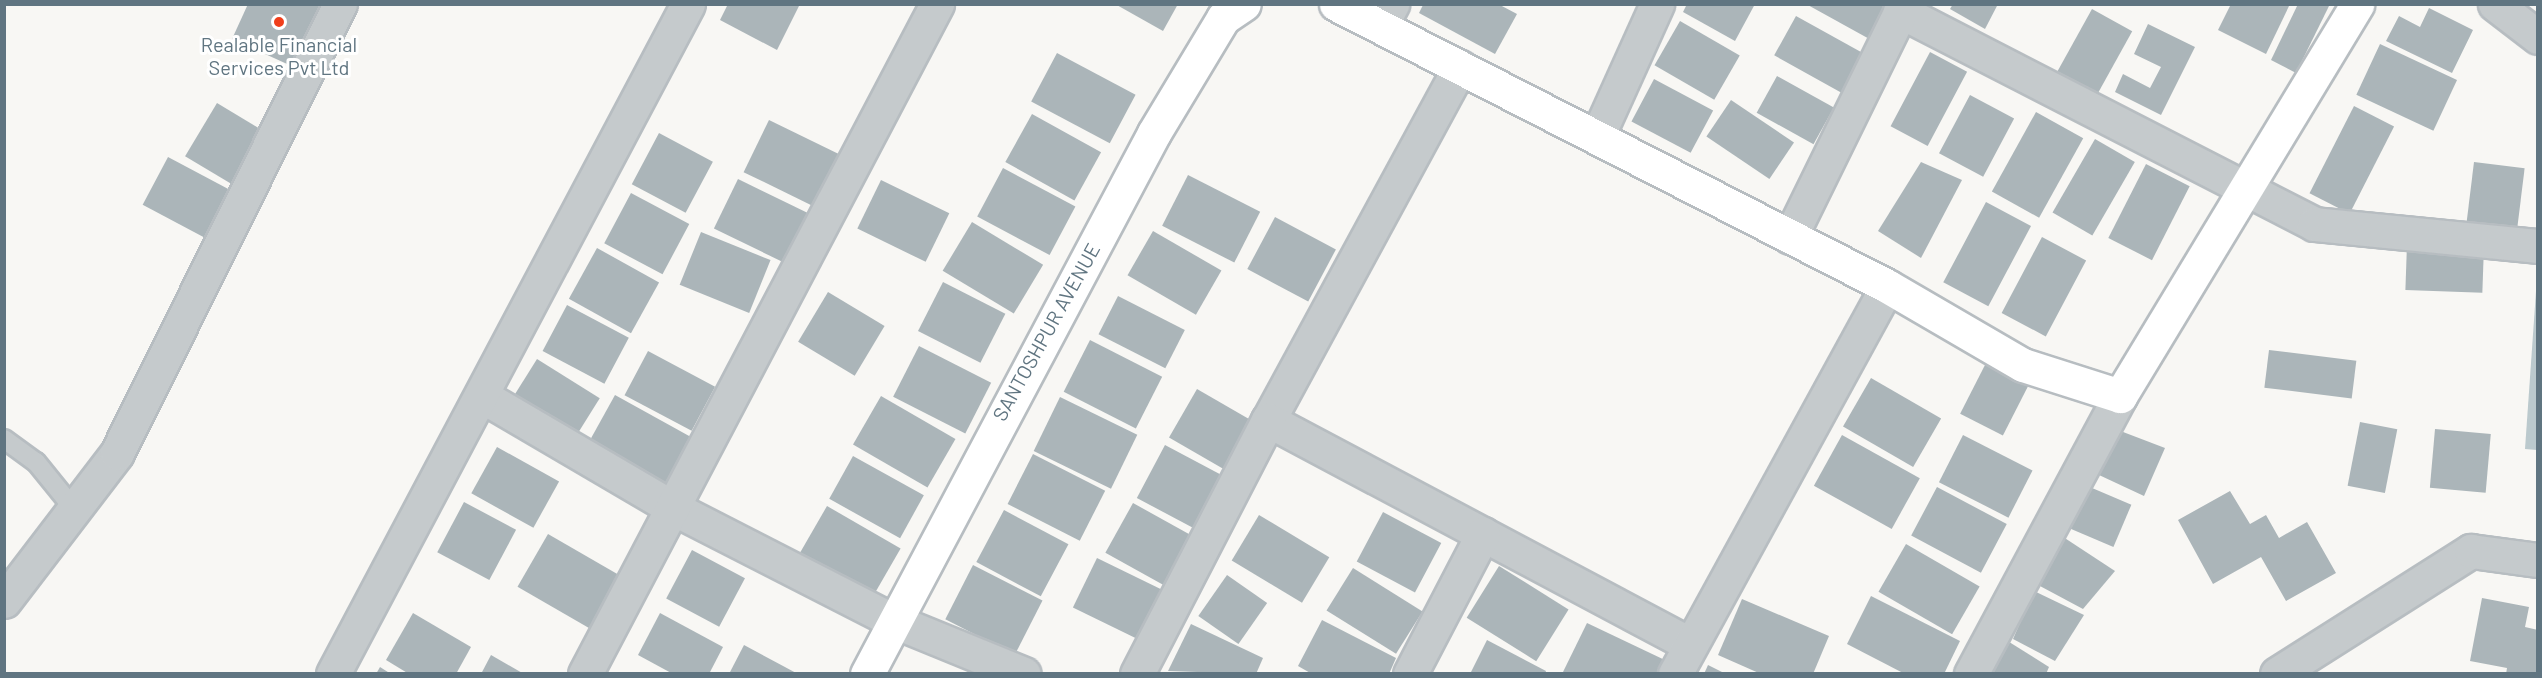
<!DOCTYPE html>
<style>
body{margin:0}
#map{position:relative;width:2542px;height:678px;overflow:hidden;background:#f8f7f4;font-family:Barlow,sans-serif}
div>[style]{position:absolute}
.water>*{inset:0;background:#bbc9cd}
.building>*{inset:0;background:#abb5b9;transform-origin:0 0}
.roads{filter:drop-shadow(2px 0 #b7bdc1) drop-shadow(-2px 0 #b7bdc1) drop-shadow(0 2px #b7bdc1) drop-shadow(0 -2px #b7bdc1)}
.lane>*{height:18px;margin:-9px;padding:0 9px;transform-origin:9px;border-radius:9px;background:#c5cacc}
.street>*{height:33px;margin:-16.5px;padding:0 16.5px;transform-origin:16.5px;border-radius:16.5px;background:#c5cacc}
.secondary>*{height:33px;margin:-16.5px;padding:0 16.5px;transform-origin:16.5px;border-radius:16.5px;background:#fff}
.dots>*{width:16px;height:16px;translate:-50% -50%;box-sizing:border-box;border:3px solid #fff;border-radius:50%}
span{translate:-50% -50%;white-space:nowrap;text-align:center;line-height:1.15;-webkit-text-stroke:6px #fff;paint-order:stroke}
.poi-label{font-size:20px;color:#607581}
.street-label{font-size:20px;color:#607581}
.frame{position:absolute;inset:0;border:6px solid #607581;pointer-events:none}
</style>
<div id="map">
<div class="water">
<div style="clip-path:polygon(2537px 277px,2538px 277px,2537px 450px,2525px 449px)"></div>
</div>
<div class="building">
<div style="clip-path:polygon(248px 4px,327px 4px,296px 68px,232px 39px)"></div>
<div style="clip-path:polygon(728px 4px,800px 4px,777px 50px,720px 20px)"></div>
<div style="clip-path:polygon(1115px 4px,1178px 4px,1163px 31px)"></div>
<div style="clip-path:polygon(1687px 4px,1755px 4px,1735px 41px,1683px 12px)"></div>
<div style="clip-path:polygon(1806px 4px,1893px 4px,1873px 41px)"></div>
<div style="clip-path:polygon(1953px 4px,1998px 4px,1985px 29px,1950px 9px)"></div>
<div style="clip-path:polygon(2231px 4px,2290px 4px,2266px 54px,2218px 30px)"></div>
<div style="clip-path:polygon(2298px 4px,2330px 4px,2296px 73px,2271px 60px)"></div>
<div style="clip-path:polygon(1423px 5px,1500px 5px,1517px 14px,1495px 54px,1419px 13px)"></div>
<div style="clip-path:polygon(2429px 8px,2473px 30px,2452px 73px,2386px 41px,2399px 16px,2420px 27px)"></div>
<div style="left:2092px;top:9px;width:46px;height:72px;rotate:29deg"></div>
<div style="left:1796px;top:16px;width:81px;height:45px;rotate:29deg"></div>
<div style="left:1680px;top:21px;width:69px;height:51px;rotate:30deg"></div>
<div style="clip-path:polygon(2148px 24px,2195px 47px,2161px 115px,2115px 92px,2123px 74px,2150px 88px,2161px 67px,2134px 54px)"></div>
<div style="left:2380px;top:44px;width:85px;height:56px;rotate:25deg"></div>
<div style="left:1930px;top:52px;width:42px;height:84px;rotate:28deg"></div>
<div style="left:1057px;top:53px;width:89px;height:55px;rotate:28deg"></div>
<div style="left:1777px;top:76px;width:65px;height:42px;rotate:29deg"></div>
<div style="left:1654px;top:79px;width:67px;height:48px;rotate:28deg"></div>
<div style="left:1970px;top:95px;width:50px;height:66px;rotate:28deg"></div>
<div style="left:1731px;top:100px;width:76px;height:44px;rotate:34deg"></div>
<div style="left:217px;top:103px;width:64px;height:62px;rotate:31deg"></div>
<div style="left:2354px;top:106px;width:45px;height:98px;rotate:27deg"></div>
<div style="left:2036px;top:112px;width:54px;height:91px;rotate:29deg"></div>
<div style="left:1032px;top:114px;width:79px;height:55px;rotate:29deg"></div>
<div style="left:769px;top:120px;width:89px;height:58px;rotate:26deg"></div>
<div style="left:659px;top:133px;width:61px;height:58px;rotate:28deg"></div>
<div style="left:2095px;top:139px;width:46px;height:85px;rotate:30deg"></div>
<div style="left:168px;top:157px;width:72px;height:54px;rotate:28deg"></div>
<div style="clip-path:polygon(1921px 162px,1962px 180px,1921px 258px,1878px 231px)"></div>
<div style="left:2474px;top:162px;width:51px;height:66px;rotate:7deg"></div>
<div style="left:2146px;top:164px;width:49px;height:83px;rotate:27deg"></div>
<div style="left:1003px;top:168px;width:82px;height:55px;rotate:28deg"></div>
<div style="left:1188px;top:175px;width:81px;height:57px;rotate:27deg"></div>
<div style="left:738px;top:179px;width:88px;height:55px;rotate:26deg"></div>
<div style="left:881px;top:180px;width:76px;height:54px;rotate:26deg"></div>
<div style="left:631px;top:193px;width:66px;height:57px;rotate:28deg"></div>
<div style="left:1986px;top:202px;width:51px;height:91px;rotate:28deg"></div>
<div style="left:1275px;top:217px;width:69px;height:59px;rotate:28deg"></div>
<div style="left:972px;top:222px;width:83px;height:57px;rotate:31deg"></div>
<div style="left:1153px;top:231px;width:79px;height:51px;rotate:30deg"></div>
<div style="left:701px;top:232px;width:75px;height:57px;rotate:22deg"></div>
<div style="left:2042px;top:237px;width:50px;height:86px;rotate:28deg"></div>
<div style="left:2407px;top:244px;width:77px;height:46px;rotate:2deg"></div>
<div style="left:597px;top:248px;width:71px;height:58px;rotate:29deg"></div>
<div style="left:943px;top:282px;width:70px;height:55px;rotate:27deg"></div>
<div style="left:828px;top:292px;width:66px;height:58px;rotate:31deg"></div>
<div style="left:1118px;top:296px;width:75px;height:43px;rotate:27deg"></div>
<div style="left:567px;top:305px;width:70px;height:52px;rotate:28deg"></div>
<div style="left:1090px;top:340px;width:81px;height:58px;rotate:27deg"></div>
<div style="left:919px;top:346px;width:81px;height:57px;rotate:27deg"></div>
<div style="left:2269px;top:350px;width:88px;height:38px;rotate:7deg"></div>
<div style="left:648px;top:351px;width:76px;height:50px;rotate:28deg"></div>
<div style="left:537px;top:359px;width:74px;height:52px;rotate:32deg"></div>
<div style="left:1986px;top:363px;width:48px;height:57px;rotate:27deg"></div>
<div style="left:1871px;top:378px;width:81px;height:56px;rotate:30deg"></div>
<div style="left:1197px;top:389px;width:69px;height:56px;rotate:30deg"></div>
<div style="left:615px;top:395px;width:92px;height:64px;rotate:29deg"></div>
<div style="left:881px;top:396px;width:86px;height:56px;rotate:30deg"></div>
<div style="left:1060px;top:397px;width:86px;height:60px;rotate:26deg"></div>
<div style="left:2360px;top:422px;width:38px;height:65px;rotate:11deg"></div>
<div style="clip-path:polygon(2110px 427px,2165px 448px,2144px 496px,2084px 468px)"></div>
<div style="left:2435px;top:429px;width:56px;height:59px;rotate:5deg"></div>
<div style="left:1842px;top:435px;width:89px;height:58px;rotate:29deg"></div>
<div style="left:1963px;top:435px;width:78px;height:53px;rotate:27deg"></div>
<div style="left:1165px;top:445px;width:72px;height:60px;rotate:28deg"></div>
<div style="left:497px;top:447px;width:71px;height:53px;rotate:29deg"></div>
<div style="left:1033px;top:454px;width:81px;height:56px;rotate:27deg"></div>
<div style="left:853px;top:456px;width:81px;height:49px;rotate:29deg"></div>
<div style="left:2078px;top:482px;width:58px;height:46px;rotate:23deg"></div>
<div style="left:1937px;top:487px;width:79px;height:55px;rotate:28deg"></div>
<div style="clip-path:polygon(2230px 491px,2250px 524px,2266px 515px,2279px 538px,2307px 522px,2336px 573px,2286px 601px,2261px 557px,2213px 584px,2178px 520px)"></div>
<div style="left:464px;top:502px;width:59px;height:57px;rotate:28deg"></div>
<div style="left:1133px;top:503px;width:68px;height:57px;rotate:29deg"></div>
<div style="left:827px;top:506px;width:85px;height:56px;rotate:30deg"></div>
<div style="left:1004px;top:510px;width:73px;height:59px;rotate:28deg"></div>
<div style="left:1383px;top:512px;width:66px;height:56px;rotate:28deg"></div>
<div style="left:1259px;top:515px;width:82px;height:53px;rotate:31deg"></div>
<div style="clip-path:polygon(2051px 529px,2115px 571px,2083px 609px,2027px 579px)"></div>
<div style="left:548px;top:534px;width:94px;height:61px;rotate:30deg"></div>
<div style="left:1906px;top:544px;width:85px;height:55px;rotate:30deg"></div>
<div style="left:692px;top:550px;width:60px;height:55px;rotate:28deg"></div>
<div style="left:1097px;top:558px;width:77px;height:55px;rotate:26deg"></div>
<div style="left:973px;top:565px;width:78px;height:61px;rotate:27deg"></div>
<div style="left:1499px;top:566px;width:82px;height:61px;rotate:32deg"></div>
<div style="left:1353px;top:568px;width:82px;height:50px;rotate:32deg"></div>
<div style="left:1227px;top:575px;width:49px;height:50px;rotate:35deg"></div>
<div style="clip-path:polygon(2034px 591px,2084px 615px,2055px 661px,2013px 639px)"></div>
<div style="clip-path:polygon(1871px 596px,1960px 641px,1944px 674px,1905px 674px,1847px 644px)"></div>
<div style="clip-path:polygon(2482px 598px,2529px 607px,2525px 627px,2538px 630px,2538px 674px,2506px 674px,2507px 668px,2470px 661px)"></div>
<div style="clip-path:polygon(1742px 599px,1829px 636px,1813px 674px,1761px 674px,1718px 655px)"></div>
<div style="clip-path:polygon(413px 613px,471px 647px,456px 674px,409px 674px,386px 660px)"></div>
<div style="clip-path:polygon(660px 613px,723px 647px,709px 674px,673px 674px,638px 655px)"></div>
<div style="clip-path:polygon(1322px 620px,1396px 658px,1389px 674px,1312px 674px,1298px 666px)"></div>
<div style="clip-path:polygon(1587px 623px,1669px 662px,1664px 674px,1562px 674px)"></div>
<div style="clip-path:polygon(1191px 624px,1263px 658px,1256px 674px,1168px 671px)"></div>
<div style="clip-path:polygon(1998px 635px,2049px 667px,2046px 674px,1977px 674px)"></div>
<div style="clip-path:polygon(1487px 640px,1546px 671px,1545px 674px,1470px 674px)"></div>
<div style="clip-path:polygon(744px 645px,798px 674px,729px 674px)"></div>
<div style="clip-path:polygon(491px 655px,524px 674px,481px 674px)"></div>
<div style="clip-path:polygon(1708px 665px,1726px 674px,1704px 674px)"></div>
<div style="clip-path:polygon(380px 667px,391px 674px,376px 674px)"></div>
</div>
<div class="roads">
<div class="lane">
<div style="left:4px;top:439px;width:39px;rotate:36deg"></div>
<div style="left:36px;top:462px;width:60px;rotate:51deg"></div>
</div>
<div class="street">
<div style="left:2495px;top:4px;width:54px;rotate:37.5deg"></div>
<div style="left:1900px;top:11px;width:466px;rotate:27.2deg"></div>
<div style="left:2314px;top:224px;width:225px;rotate:5.6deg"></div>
<div style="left:1381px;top:25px;width:24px;rotate:-62deg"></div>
<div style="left:1460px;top:67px;width:402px;rotate:118.5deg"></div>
<div style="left:1268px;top:420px;width:478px;rotate:28deg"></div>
<div style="left:1597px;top:137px;width:146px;rotate:-65.7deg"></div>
<div style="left:1790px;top:237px;width:259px;rotate:-63.9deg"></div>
<div style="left:484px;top:397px;width:221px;rotate:30.4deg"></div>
<div style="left:675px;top:509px;width:246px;rotate:27.1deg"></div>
<div style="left:894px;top:621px;width:140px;rotate:22.2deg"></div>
<div style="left:4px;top:601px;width:186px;rotate:-52.6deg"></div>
<div style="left:117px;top:453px;width:501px;rotate:-63.59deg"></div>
<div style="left:333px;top:674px;width:758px;rotate:-62.08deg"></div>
<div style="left:585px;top:674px;width:757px;rotate:-62.28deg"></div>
<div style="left:1137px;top:674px;width:286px;rotate:-62.7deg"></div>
<div style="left:1410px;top:674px;width:158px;rotate:-62.5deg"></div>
<div style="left:1675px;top:674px;width:442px;rotate:-61.3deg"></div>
<div style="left:1971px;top:674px;width:315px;rotate:-61.8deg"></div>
<div style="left:2277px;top:674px;width:230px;rotate:-32.4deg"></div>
<div style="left:2471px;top:551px;width:68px;rotate:7.7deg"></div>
</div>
<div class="secondary">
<div style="left:1336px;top:4px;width:619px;rotate:27.1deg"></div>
<div style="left:1887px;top:286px;width:157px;rotate:30.2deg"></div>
<div style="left:2023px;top:365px;width:102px;rotate:17.7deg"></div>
<div style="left:2120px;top:396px;width:458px;rotate:-58.8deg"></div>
<div style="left:867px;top:674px;width:612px;rotate:-62.05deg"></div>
<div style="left:1154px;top:133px;width:134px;rotate:-59deg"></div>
<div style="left:1223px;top:18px;width:25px;rotate:-34deg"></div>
</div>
</div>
<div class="dots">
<div style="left:279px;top:22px;background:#f03e1b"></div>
</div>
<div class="poi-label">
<span style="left:279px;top:56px">Realable Financial<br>Services Pvt Ltd</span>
</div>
<div class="street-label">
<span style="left:1046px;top:332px;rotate:-61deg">SANTOSHPUR AVENUE</span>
</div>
<div class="frame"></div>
</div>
